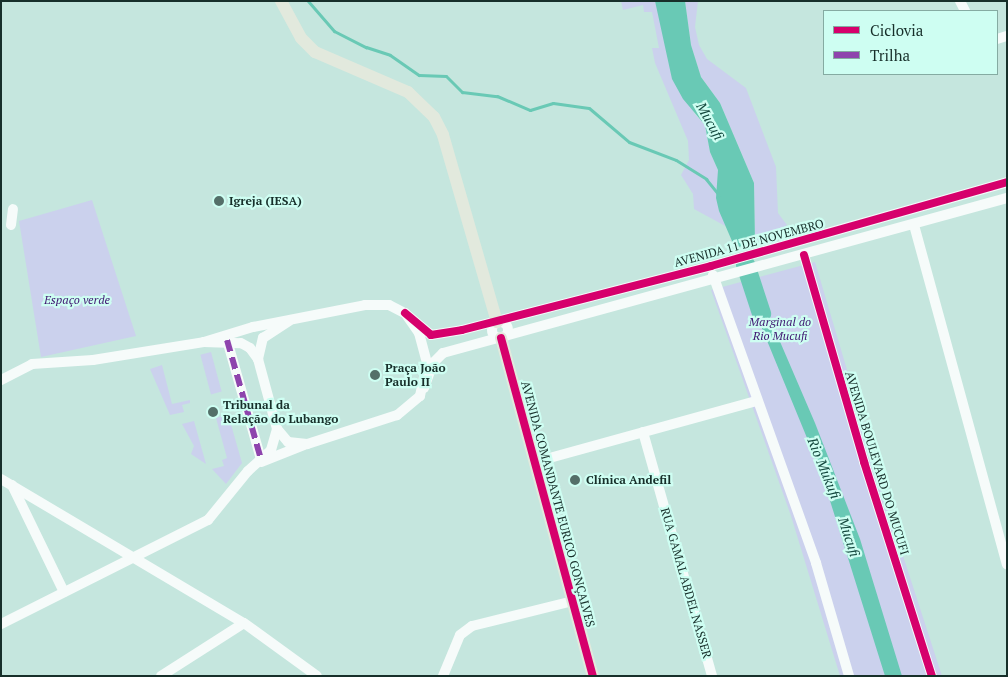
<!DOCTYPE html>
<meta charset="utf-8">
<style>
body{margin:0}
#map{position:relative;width:1008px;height:677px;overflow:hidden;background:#c5e6de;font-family:"PT Serif",serif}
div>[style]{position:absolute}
.green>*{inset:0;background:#cbd1ed;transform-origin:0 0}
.water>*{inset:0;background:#69c9b5}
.stream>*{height:3px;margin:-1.5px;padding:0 1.5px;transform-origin:1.5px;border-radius:1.5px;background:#69c9b5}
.river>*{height:19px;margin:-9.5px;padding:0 9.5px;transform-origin:9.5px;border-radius:9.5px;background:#69c9b5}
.minor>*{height:10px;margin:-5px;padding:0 5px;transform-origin:5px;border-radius:5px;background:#f6fbfa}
.minor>.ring{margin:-5px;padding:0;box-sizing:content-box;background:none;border:10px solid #f6fbfa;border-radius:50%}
.major>*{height:12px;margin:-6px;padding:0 6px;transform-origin:6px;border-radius:6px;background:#e2e9dd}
.quiet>*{height:6px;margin-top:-3px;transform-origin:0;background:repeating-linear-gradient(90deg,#8e44ad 0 12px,transparent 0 18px)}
.cycleway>*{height:8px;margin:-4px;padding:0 4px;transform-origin:4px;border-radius:4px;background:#d6006c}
.dots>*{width:14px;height:14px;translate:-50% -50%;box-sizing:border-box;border:2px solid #cefef2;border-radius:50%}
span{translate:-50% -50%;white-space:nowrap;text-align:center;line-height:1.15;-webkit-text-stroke:4.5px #cefef2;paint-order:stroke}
.poi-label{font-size:12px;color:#172f2a;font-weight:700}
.left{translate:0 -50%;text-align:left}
.street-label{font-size:12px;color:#172f2a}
.park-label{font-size:12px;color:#3f1772;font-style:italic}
.water-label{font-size:14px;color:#14483e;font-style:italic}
.frame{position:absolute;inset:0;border:2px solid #172f2a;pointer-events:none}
.legend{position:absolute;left:823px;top:10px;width:175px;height:65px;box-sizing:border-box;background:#cefef2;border:1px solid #85aba2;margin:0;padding:6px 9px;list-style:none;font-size:15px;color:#172f2a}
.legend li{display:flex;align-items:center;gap:10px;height:25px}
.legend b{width:25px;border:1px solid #85aba2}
</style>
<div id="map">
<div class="green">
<div style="clip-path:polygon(621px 1px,655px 1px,694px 113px,705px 125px,710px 152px,718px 170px,719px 211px,729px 228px,694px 209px,693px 194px,681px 175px,689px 160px,688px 141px,655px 63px,652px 48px,659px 48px,652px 12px,644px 12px,643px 5px,623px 10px)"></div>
<div style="clip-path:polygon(685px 1px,698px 1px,695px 27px,699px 45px,707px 59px,746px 88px,776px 167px,778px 213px,787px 225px,755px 242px,754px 183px,720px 103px,701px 77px,691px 45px)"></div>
<div style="clip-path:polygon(92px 200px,136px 336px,41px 357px,19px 221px)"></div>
<div style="clip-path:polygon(815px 262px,894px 528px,942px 676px,840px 676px,791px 516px,711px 290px)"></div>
<div style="left:211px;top:352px;width:41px;height:11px;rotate:75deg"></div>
<div style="clip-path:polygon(162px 365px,172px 404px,190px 400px,190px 403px,182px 405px,184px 412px,170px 415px,150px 369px)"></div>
<div style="clip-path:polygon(228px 414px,242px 463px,226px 484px,212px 469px,224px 466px,222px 460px,227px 458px,216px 418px)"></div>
<div style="clip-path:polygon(194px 421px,206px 464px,191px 454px,194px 446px,182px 424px)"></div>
</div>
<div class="water">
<div style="clip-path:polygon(655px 1px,685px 1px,691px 45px,701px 77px,720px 103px,754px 183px,755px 242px,735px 248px,719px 211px,716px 198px,718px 170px,710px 152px,705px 125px,683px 99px,672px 79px)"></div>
<div style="clip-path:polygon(757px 288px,815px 423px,860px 539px,902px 676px,885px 676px,821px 472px,747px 292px)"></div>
</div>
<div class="stream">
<div style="left:308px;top:1px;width:40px;rotate:49deg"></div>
<div style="left:334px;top:31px;width:36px;rotate:27deg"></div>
<div style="left:366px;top:47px;width:25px;rotate:18deg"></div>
<div style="left:390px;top:55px;width:35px;rotate:35deg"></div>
<div style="left:419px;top:75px;width:27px;rotate:2deg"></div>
<div style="left:446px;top:76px;width:23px;rotate:45deg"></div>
<div style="left:462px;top:92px;width:35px;rotate:7deg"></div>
<div style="left:497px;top:96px;width:36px;rotate:23deg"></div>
<div style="left:530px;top:110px;width:24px;rotate:-17deg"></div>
<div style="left:553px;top:103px;width:36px;rotate:8deg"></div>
<div style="left:589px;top:108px;width:52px;rotate:40.4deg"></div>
<div style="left:629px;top:142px;width:50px;rotate:21deg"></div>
<div style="left:676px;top:160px;width:36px;rotate:32deg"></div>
<div style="left:706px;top:179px;width:21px;rotate:51deg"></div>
</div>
<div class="river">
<div style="left:745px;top:264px;width:52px;rotate:71.9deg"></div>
</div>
<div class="minor">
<div style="left:960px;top:1px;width:11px;rotate:63deg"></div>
<div style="left:997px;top:39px;width:10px;rotate:-17deg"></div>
<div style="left:11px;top:225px;width:16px;rotate:-83deg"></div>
<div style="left:914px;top:225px;width:352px;rotate:74.7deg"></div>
<div style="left:804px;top:255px;width:216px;rotate:73.8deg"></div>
<div style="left:864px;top:462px;width:225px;rotate:72.4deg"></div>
<div style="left:713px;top:275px;width:306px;rotate:70.3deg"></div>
<div style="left:816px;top:563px;width:118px;rotate:73.7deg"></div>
<div style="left:405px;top:313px;width:34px;rotate:40deg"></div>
<div style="left:431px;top:335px;width:31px;rotate:-9deg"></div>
<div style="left:462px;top:330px;width:257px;rotate:-14.4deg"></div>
<div style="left:711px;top:266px;width:308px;rotate:-15.8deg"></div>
<div class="ring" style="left:492px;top:322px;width:6px;height:6px"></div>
<div style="left:227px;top:340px;width:124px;rotate:74.1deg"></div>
<div style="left:204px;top:342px;width:51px;rotate:-17deg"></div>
<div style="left:253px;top:327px;width:114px;rotate:-11.1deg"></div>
<div style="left:365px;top:305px;width:24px"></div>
<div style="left:389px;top:305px;width:18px;rotate:27deg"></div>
<div style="left:405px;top:313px;width:24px;rotate:55deg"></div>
<div style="left:419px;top:333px;width:31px;rotate:75deg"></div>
<div style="left:427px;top:363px;width:34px;rotate:102deg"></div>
<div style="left:420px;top:396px;width:30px;rotate:140deg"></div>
<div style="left:397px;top:415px;width:95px;rotate:162.1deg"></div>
<div style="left:307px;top:444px;width:19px;rotate:-174deg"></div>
<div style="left:288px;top:442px;width:17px;rotate:-130deg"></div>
<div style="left:277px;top:429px;width:73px;rotate:-105.2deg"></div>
<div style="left:258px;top:359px;width:22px;rotate:-77deg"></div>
<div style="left:263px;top:338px;width:31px;rotate:-33deg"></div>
<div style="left:1px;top:380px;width:35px;rotate:-27deg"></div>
<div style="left:32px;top:364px;width:61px;rotate:-3.8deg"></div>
<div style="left:93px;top:360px;width:112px;rotate:-9.2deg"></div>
<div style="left:204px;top:342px;width:37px;rotate:2deg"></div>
<div style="left:241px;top:343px;width:10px;rotate:29deg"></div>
<div style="left:250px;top:348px;width:14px;rotate:54deg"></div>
<div style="left:424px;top:388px;width:27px;rotate:-70deg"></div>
<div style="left:433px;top:363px;width:14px;rotate:-45deg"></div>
<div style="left:443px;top:353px;width:585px;rotate:-15.37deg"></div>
<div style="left:643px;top:432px;width:254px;rotate:74.2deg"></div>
<div style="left:261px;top:462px;width:46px;rotate:-21.6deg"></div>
<div style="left:535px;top:462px;width:230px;rotate:-15.4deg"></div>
<div style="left:1px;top:479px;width:282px;rotate:30.7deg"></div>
<div style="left:244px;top:623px;width:90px;rotate:36deg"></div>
<div style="left:12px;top:485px;width:119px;rotate:64.1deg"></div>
<div style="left:1px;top:624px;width:232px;rotate:-26.7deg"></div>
<div style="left:208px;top:520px;width:63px;rotate:-50.8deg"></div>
<div style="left:248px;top:471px;width:31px;rotate:-42deg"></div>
<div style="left:271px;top:450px;width:22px;rotate:-74deg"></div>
<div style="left:161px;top:676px;width:98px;rotate:-32.6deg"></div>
<div style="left:443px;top:676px;width:44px;rotate:-67.5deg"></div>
<div style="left:460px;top:635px;width:15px;rotate:-37deg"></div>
<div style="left:472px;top:626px;width:104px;rotate:-13.9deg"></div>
</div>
<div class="major">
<div style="left:281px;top:1px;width:42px;rotate:61.6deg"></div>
<div style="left:301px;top:38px;width:20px;rotate:45deg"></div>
<div style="left:315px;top:52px;width:101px;rotate:23.3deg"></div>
<div style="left:408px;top:92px;width:36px;rotate:44deg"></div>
<div style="left:434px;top:117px;width:20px;rotate:63deg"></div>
<div style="left:443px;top:135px;width:195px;rotate:73.9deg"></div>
<div style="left:501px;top:338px;width:350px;rotate:74.8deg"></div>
</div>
<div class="quiet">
<div style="left:227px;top:340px;width:124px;rotate:74.1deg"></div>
</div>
<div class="cycleway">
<div style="left:804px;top:255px;width:216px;rotate:73.8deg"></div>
<div style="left:864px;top:462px;width:225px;rotate:72.4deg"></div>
<div style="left:405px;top:313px;width:34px;rotate:40deg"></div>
<div style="left:431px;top:335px;width:31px;rotate:-9deg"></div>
<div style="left:462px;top:330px;width:257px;rotate:-14.4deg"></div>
<div style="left:711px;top:266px;width:308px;rotate:-15.8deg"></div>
<div style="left:501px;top:338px;width:350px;rotate:74.8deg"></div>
</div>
<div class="dots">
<div style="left:219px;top:201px;background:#546f69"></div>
<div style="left:375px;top:375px;background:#546f69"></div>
<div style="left:213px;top:412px;background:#546f69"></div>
<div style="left:575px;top:480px;background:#546f69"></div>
</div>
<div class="poi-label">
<span class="left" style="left:229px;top:201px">Igreja (IESA)</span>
<span class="left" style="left:385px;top:375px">Praça João<br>Paulo II</span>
<span class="left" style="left:223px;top:412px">Tribunal da<br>Relação do Lubango</span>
<span class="left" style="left:586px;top:480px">Clínica Andefil</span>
</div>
<div class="street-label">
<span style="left:749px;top:243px;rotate:-15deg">AVENIDA 11 DE NOVEMBRO</span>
<span style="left:877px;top:463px;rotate:73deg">AVENIDA BOULEVARD DO MUCUFI</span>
<span style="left:558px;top:504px;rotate:75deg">AVENIDA COMANDANTE EURICO GONÇALVES</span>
<span style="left:686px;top:583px;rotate:74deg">RUA GAMAL ABDEL NASSER</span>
</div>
<div class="park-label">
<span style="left:77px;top:300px">Espaço verde</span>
<span style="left:780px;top:329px">Marginal do<br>Rio Mucufi</span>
</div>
<div class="water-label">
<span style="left:710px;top:121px;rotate:61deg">Mucufi</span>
<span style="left:824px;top:468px;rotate:68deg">Rio Mukufi</span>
<span style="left:849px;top:537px;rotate:72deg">Mucufi</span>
</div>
<div class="frame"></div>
<ul class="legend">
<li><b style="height:6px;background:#d6006c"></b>Ciclovia</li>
<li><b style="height:6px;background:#8e44ad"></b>Trilha</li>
</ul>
</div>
